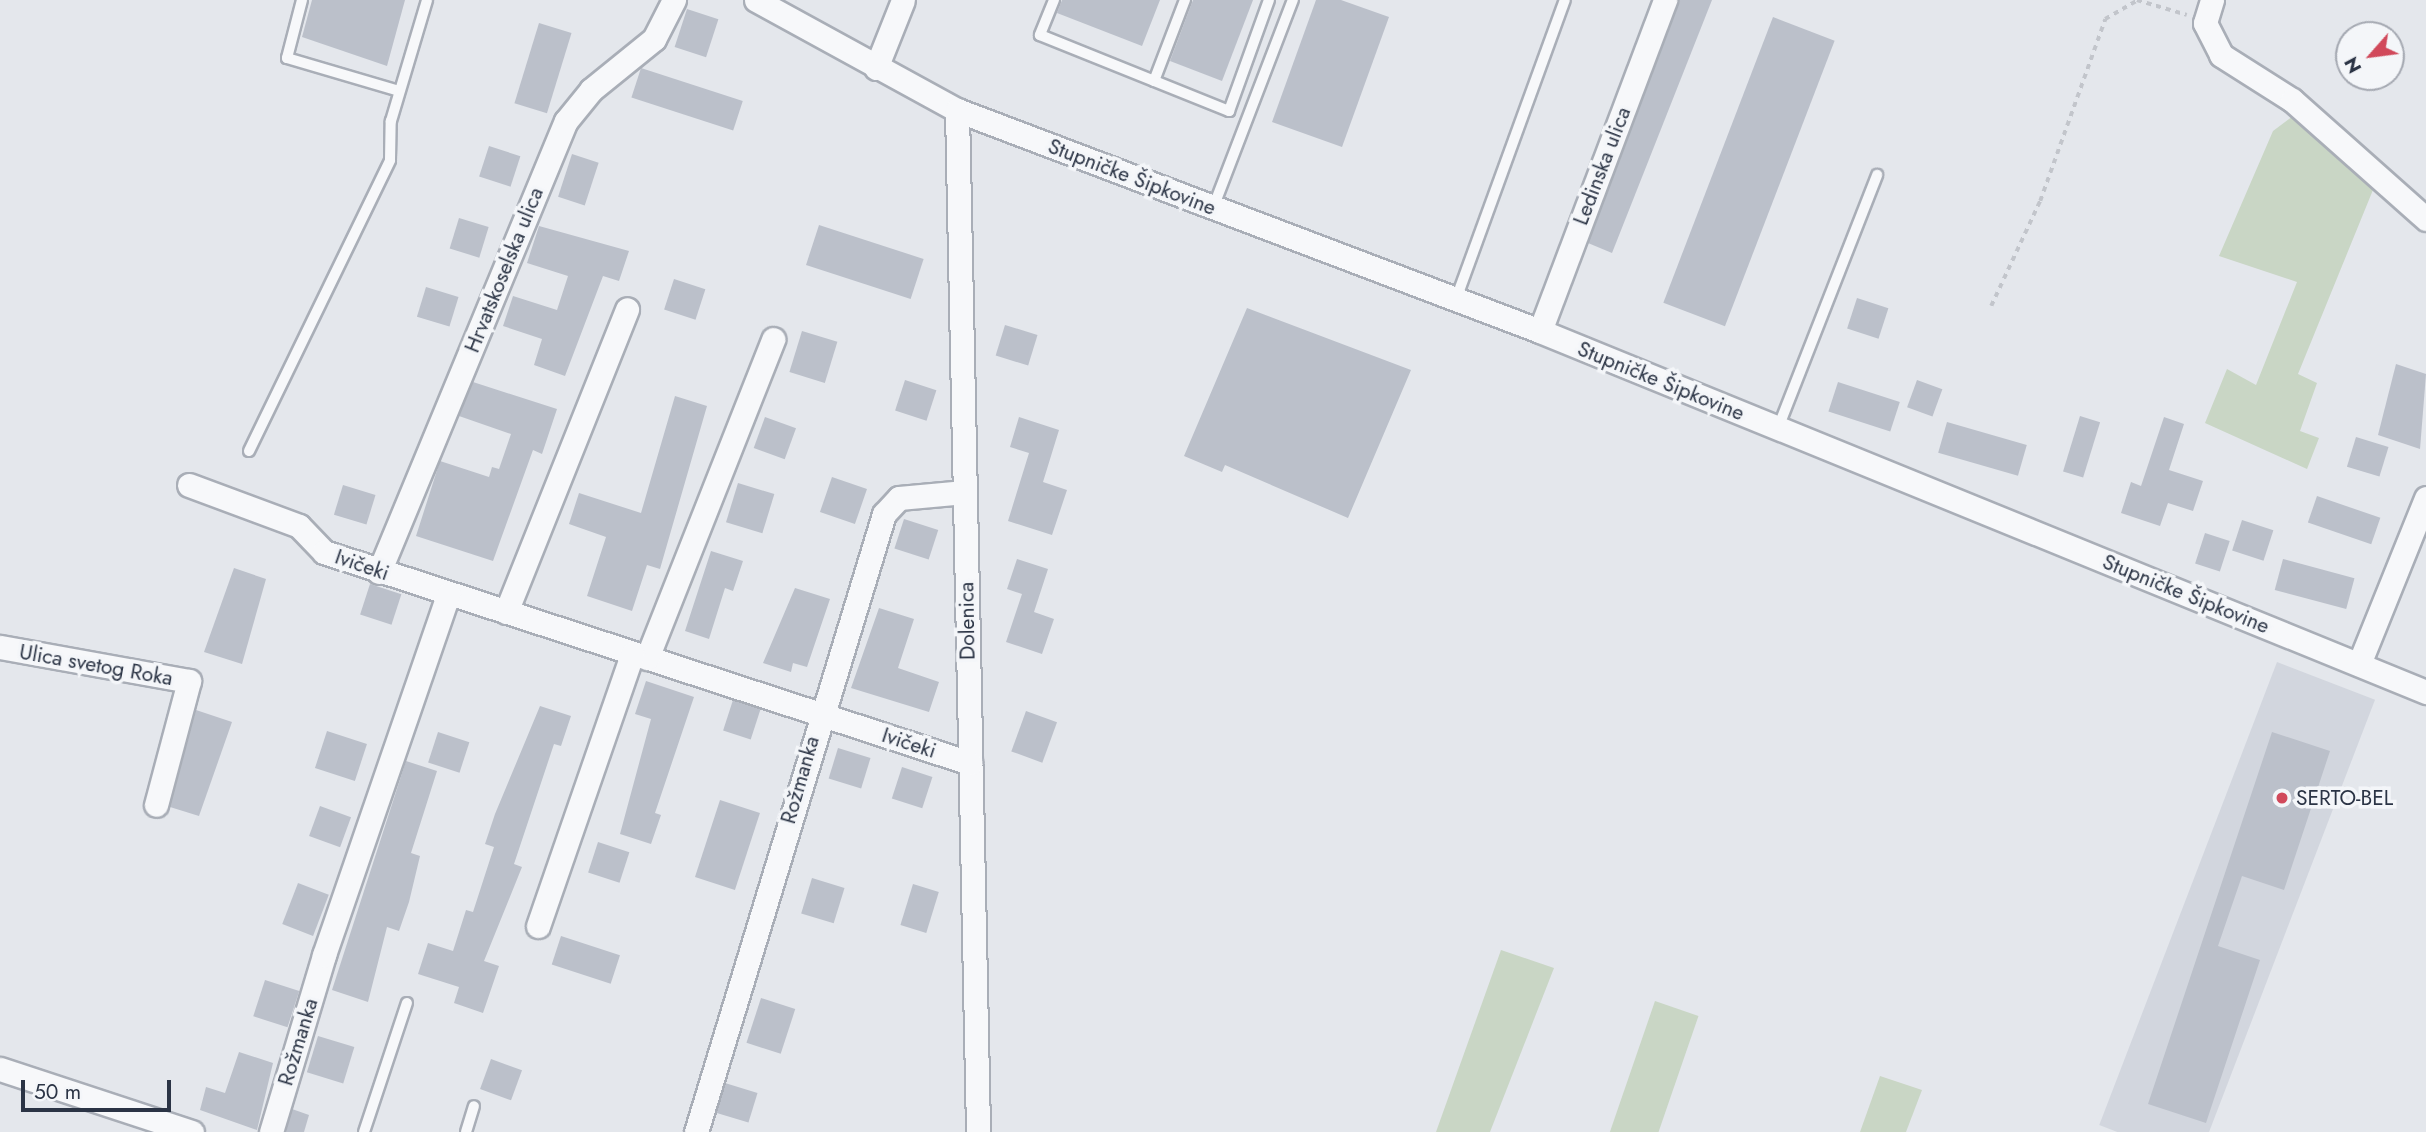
<!DOCTYPE html>
<meta charset="utf-8">
<style>
body{margin:0}
#map{position:relative;width:2426px;height:1132px;overflow:hidden;background:#e4e7ec;font-family:Jost,sans-serif}
div>[style]{position:absolute}
.built>*{inset:0;background:#d2d6de;transform-origin:0 0}
.green>*{inset:0;background:#c9d6c5;transform-origin:0 0}
.building>*{inset:0;background:#bbc0ca;transform-origin:0 0}
.path>*{height:3.5px;margin-top:-1.75px;transform-origin:0;background:repeating-linear-gradient(90deg,#c2c5cb 0 5px,transparent 0 10px)}
.roads{filter:drop-shadow(2px 0 #a9aeb7) drop-shadow(-2px 0 #a9aeb7) drop-shadow(0 2px #a9aeb7) drop-shadow(0 -2px #a9aeb7)}
.service>*{height:10px;margin:-5px;padding:0 5px;transform-origin:5px;border-radius:5px;background:#f7f8fa}
.minor>*{height:23px;margin:-11.5px;padding:0 11.5px;transform-origin:11.5px;border-radius:11.5px;background:#f7f8fa}
.dots>*{width:19px;height:19px;translate:-50% -50%;box-sizing:border-box;border:4px solid #f4f6f9;border-radius:50%}
span{translate:-50% -50%;white-space:nowrap;text-align:center;line-height:1.15;-webkit-text-stroke:7px #f4f6f9;paint-order:stroke}
.street-label{font-size:21px;color:#2b3445}
.poi-label{font-size:21px;color:#2b3445}
.left{translate:0 -50%;text-align:left}
.north{position:absolute;left:2335px;top:21px;width:70px;height:70px;box-sizing:border-box;background:#f4f6f9;border:2px solid #a4a8b1;border-radius:50%;rotate:242deg;font-size:19px;font-weight:700;line-height:28px;text-align:center;color:#2b3445}
.north::after{content:'';display:block;margin:auto;width:24px;height:32px;background:#d1495b;clip-path:polygon(50% 0,100% 100%,50% 72%,0 100%)}
.scale{position:absolute;left:21px;top:1080px;width:150px;height:32px;box-sizing:border-box;border:4px solid #2b3445;border-top:0;padding-left:9px;font-size:21px;line-height:24px;white-space:nowrap;color:#2b3445;-webkit-text-stroke:5px #f4f6f9;paint-order:stroke}
</style>
<div id="map">
<div class="built">
<div style="left:2277px;top:662px;width:105px;height:496px;rotate:21deg"></div>
</div>
<div class="green">
<div style="clip-path:polygon(2293px 116px,2375px 185px,2298px 374px,2317px 383px,2300px 431px,2319px 438px,2307px 469px,2205px 423px,2227px 369px,2256px 385px,2297px 282px,2219px 256px,2273px 131px)"></div>
<div style="clip-path:polygon(1501px 950px,1554px 968px,1490px 1132px,1436px 1132px)"></div>
<div style="left:1655px;top:1001px;width:46px;height:139px;rotate:19deg"></div>
<div style="clip-path:polygon(1880px 1076px,1922px 1090px,1906px 1132px,1860px 1132px)"></div>
</div>
<div class="building">
<div style="clip-path:polygon(312px 0,405px 0,387px 66px,302px 37px)"></div>
<div style="clip-path:polygon(1062px 0,1160px 0,1142px 46px,1057px 13px)"></div>
<div style="clip-path:polygon(1193px 0,1253px 0,1222px 81px,1170px 61px)"></div>
<div style="clip-path:polygon(1316px 0,1341px 0,1389px 17px,1342px 147px,1272px 122px)"></div>
<div style="clip-path:polygon(1679px 0,1712px 0,1612px 253px,1588px 243px)"></div>
<div style="left:687px;top:9px;width:33px;height:40px;rotate:18deg"></div>
<div style="left:1773px;top:17px;width:66px;height:306px;rotate:21deg"></div>
<div style="left:539px;top:23px;width:34px;height:84px;rotate:17deg"></div>
<div style="left:641px;top:68px;width:107px;height:31px;rotate:18deg"></div>
<div style="left:489px;top:146px;width:33px;height:32px;rotate:18deg"></div>
<div style="left:572px;top:154px;width:28px;height:45px;rotate:18deg"></div>
<div style="left:459px;top:218px;width:31px;height:32px;rotate:17deg"></div>
<div style="left:819px;top:225px;width:110px;height:42px;rotate:18deg"></div>
<div style="clip-path:polygon(539px 226px,629px 251px,619px 281px,603px 276px,565px 376px,534px 365px,542px 339px,503px 326px,513px 296px,557px 310px,568px 276px,527px 263px)"></div>
<div style="left:674px;top:279px;width:33px;height:32px;rotate:18deg"></div>
<div style="left:426px;top:287px;width:34px;height:31px;rotate:17deg"></div>
<div style="left:1857px;top:298px;width:33px;height:32px;rotate:18deg"></div>
<div style="clip-path:polygon(1247px 308px,1411px 370px,1348px 518px,1225px 465px,1222px 472px,1184px 456px)"></div>
<div style="left:1005px;top:325px;width:34px;height:32px;rotate:17deg"></div>
<div style="left:802px;top:331px;width:37px;height:43px;rotate:17deg"></div>
<div style="clip-path:polygon(2396px 364px,2426px 374px,2420px 449px,2378px 435px)"></div>
<div style="left:905px;top:380px;width:33px;height:32px;rotate:18deg"></div>
<div style="left:1917px;top:380px;width:27px;height:29px;rotate:20deg"></div>
<div style="clip-path:polygon(473px 382px,557px 409px,542px 454px,533px 450px,493px 561px,416px 536px,440px 461px,489px 477px,492px 467px,499px 469px,511px 434px,459px 416px)"></div>
<div style="left:1838px;top:382px;width:65px;height:31px;rotate:18deg"></div>
<div style="clip-path:polygon(675px 396px,707px 406px,660px 569px,647px 565px,632px 611px,587px 596px,606px 537px,569px 524px,579px 493px,641px 513px)"></div>
<div style="left:2080px;top:416px;width:21px;height:58px;rotate:17deg"></div>
<div style="left:765px;top:417px;width:33px;height:33px;rotate:20deg"></div>
<div style="clip-path:polygon(1019px 417px,1059px 430px,1043px 482px,1067px 490px,1052px 535px,1008px 521px,1029px 453px,1010px 447px)"></div>
<div style="clip-path:polygon(2164px 417px,2184px 424px,2169px 470px,2203px 481px,2193px 511px,2168px 503px,2160px 526px,2121px 513px,2131px 482px,2141px 486px)"></div>
<div style="left:1947px;top:422px;width:83px;height:32px;rotate:16deg"></div>
<div style="left:2356px;top:437px;width:34px;height:31px;rotate:17deg"></div>
<div style="left:832px;top:477px;width:37px;height:37px;rotate:19deg"></div>
<div style="left:738px;top:483px;width:38px;height:41px;rotate:17deg"></div>
<div style="left:343px;top:485px;width:34px;height:31px;rotate:17deg"></div>
<div style="left:2317px;top:496px;width:67px;height:28px;rotate:19deg"></div>
<div style="left:904px;top:519px;width:36px;height:31px;rotate:18deg"></div>
<div style="left:2242px;top:520px;width:33px;height:32px;rotate:18deg"></div>
<div style="left:2205px;top:533px;width:26px;height:32px;rotate:18deg"></div>
<div style="clip-path:polygon(711px 551px,743px 561px,733px 591px,725px 588px,709px 639px,685px 631px)"></div>
<div style="clip-path:polygon(1017px 559px,1048px 569px,1034px 612px,1054px 619px,1042px 654px,1006px 642px,1022px 594px,1007px 589px)"></div>
<div style="left:2283px;top:559px;width:74px;height:32px;rotate:15deg"></div>
<div style="clip-path:polygon(234px 568px,266px 579px,242px 664px,204px 652px)"></div>
<div style="left:370px;top:584px;width:33px;height:32px;rotate:18deg"></div>
<div style="clip-path:polygon(795px 588px,830px 599px,807px 667px,793px 663px,791px 672px,763px 663px)"></div>
<div style="clip-path:polygon(879px 608px,914px 619px,898px 668px,939px 682px,929px 712px,851px 688px)"></div>
<div style="clip-path:polygon(646px 681px,694px 697px,655px 813px,661px 815px,651px 844px,620px 834px,651px 719px,635px 714px)"></div>
<div style="left:733px;top:700px;width:29px;height:32px;rotate:18deg"></div>
<div style="clip-path:polygon(540px 706px,571px 716px,561px 746px,554px 744px,514px 864px,522px 867px,484px 961px,499px 966px,483px 1013px,454px 1003px,459px 987px,418px 974px,428px 943px,453px 951px,466px 910px,473px 912px,494px 847px,485px 844px,495px 814px)"></div>
<div style="clip-path:polygon(196px 710px,232px 722px,199px 816px,170px 807px)"></div>
<div style="left:1026px;top:711px;width:33px;height:43px;rotate:20deg"></div>
<div style="left:327px;top:731px;width:42px;height:39px;rotate:18deg"></div>
<div style="left:438px;top:732px;width:33px;height:32px;rotate:18deg"></div>
<div style="clip-path:polygon(2272px 732px,2330px 751px,2284px 890px,2242px 876px,2218px 946px,2260px 960px,2206px 1123px,2148px 1104px)"></div>
<div style="left:838px;top:748px;width:34px;height:32px;rotate:17deg"></div>
<div style="clip-path:polygon(406px 761px,437px 771px,411px 853px,420px 856px,409px 902px,399px 931px,387px 927px,368px 1002px,332px 990px)"></div>
<div style="left:902px;top:767px;width:32px;height:33px;rotate:18deg"></div>
<div style="left:720px;top:800px;width:42px;height:81px;rotate:18deg"></div>
<div style="left:320px;top:806px;width:33px;height:32px;rotate:20deg"></div>
<div style="left:598px;top:842px;width:33px;height:32px;rotate:18deg"></div>
<div style="left:812px;top:878px;width:34px;height:37px;rotate:17deg"></div>
<div style="left:298px;top:883px;width:33px;height:44px;rotate:21deg"></div>
<div style="left:913px;top:884px;width:27px;height:43px;rotate:17deg"></div>
<div style="left:561px;top:936px;width:62px;height:30px;rotate:18deg"></div>
<div style="left:265px;top:980px;width:36px;height:38px;rotate:18deg"></div>
<div style="left:761px;top:998px;width:36px;height:47px;rotate:18deg"></div>
<div style="left:318px;top:1036px;width:38px;height:38px;rotate:17deg"></div>
<div style="clip-path:polygon(239px 1052px,273px 1063px,257px 1130px,200px 1110px,206px 1087px,225px 1093px)"></div>
<div style="left:491px;top:1059px;width:33px;height:32px;rotate:20deg"></div>
<div style="left:725px;top:1083px;width:34px;height:31px;rotate:17deg"></div>
<div style="clip-path:polygon(292px 1109px,309px 1115px,304px 1132px,286px 1132px)"></div>
</div>
<div class="path">
<div style="left:2137px;top:0;width:52px;rotate:16.7deg"></div>
<div style="left:1991px;top:306px;width:116px;rotate:-65deg"></div>
<div style="left:2040px;top:201px;width:193px;rotate:-70.3deg"></div>
<div style="left:2105px;top:19px;width:38px;rotate:-30deg"></div>
</div>
<div class="roads">
<div class="service">
<div style="left:302px;top:0;width:60px;rotate:104.5deg"></div>
<div style="left:287px;top:58px;width:117px;rotate:16.4deg"></div>
<div style="left:1054px;top:0;width:38px;rotate:112deg"></div>
<div style="left:1040px;top:35px;width:204px;rotate:21.9deg"></div>
<div style="left:1229px;top:111px;width:118px;rotate:-70.2deg"></div>
<div style="left:1154px;top:81px;width:87px;rotate:-69.1deg"></div>
<div style="left:1213px;top:208px;width:223px;rotate:-69deg"></div>
<div style="left:1456px;top:299px;width:318px;rotate:-70deg"></div>
<div style="left:1778px;top:428px;width:272px;rotate:-68.6deg"></div>
<div style="left:249px;top:451px;width:323px;rotate:-64.1deg"></div>
<div style="left:390px;top:160px;width:39px;rotate:-89deg"></div>
<div style="left:391px;top:121px;width:126px;rotate:-73.4deg"></div>
<div style="left:364px;top:1132px;width:136px;rotate:-71.6deg"></div>
<div style="left:466px;top:1132px;width:27px;rotate:-73deg"></div>
</div>
<div class="minor">
<div style="left:756px;top:0;width:229px;rotate:28.7deg"></div>
<div style="left:957px;top:110px;width:623px;rotate:20.76deg"></div>
<div style="left:1540px;top:331px;width:957px;rotate:22.17deg"></div>
<div style="left:2212px;top:0;width:24px;rotate:107deg"></div>
<div style="left:2205px;top:23px;width:36px;rotate:63deg"></div>
<div style="left:2221px;top:55px;width:84px;rotate:32.4deg"></div>
<div style="left:2292px;top:100px;width:179px;rotate:41.6deg"></div>
<div style="left:876px;top:68px;width:73px;rotate:-68.3deg"></div>
<div style="left:957px;top:110px;width:1022px;rotate:88.82deg"></div>
<div style="left:1540px;top:331px;width:354px;rotate:-69.3deg"></div>
<div style="left:189px;top:485px;width:117px;rotate:20.4deg"></div>
<div style="left:299px;top:526px;width:36px;rotate:46deg"></div>
<div style="left:324px;top:552px;width:680px;rotate:18.09deg"></div>
<div style="left:379px;top:572px;width:488px;rotate:-67.5deg"></div>
<div style="left:566px;top:121px;width:40px;rotate:-51deg"></div>
<div style="left:591px;top:90px;width:81px;rotate:-39deg"></div>
<div style="left:654px;top:39px;width:44px;rotate:-62.9deg"></div>
<div style="left:506px;top:612px;width:326px;rotate:-68.2deg"></div>
<div style="left:0;top:647px;width:192px;rotate:10.2deg"></div>
<div style="left:189px;top:681px;width:128px;rotate:104.9deg"></div>
<div style="left:647px;top:658px;width:343px;rotate:-68.4deg"></div>
<div style="left:2359px;top:664px;width:179px;rotate:-68deg"></div>
<div style="left:538px;top:926px;width:288px;rotate:-70.9deg"></div>
<div style="left:0;top:1069px;width:202px;rotate:18.2deg"></div>
<div style="left:271px;top:1132px;width:185px;rotate:-73.3deg"></div>
<div style="left:324px;top:955px;width:382px;rotate:-71deg"></div>
<div style="left:696px;top:1132px;width:646px;rotate:-73.08deg"></div>
<div style="left:884px;top:514px;width:22px;rotate:-47deg"></div>
<div style="left:899px;top:498px;width:66px;rotate:-5.2deg"></div>
</div>
</div>
<div class="dots">
<div style="left:2282px;top:798px;background:#d1495b"></div>
</div>
<div class="street-label">
<span style="left:1602px;top:166px;rotate:-69deg">Ledinska ulica</span>
<span style="left:1132px;top:177px;rotate:21deg">Stupničke Šipkovine</span>
<span style="left:504px;top:270px;rotate:-68deg">Hrvatskoselska ulica</span>
<span style="left:1661px;top:381px;rotate:22deg">Stupničke Šipkovine</span>
<span style="left:362px;top:565px;rotate:19deg">Ivičeki</span>
<span style="left:2186px;top:594px;rotate:22deg">Stupničke Šipkovine</span>
<span style="left:967px;top:621px;rotate:-91deg">Dolenica</span>
<span style="left:96px;top:665px;rotate:10deg">Ulica svetog Roka</span>
<span style="left:909px;top:743px;rotate:18deg">Ivičeki</span>
<span style="left:800px;top:780px;rotate:-74deg">Rožmanka</span>
<span style="left:298px;top:1042px;rotate:-73deg">Rožmanka</span>
</div>
<div class="poi-label">
<span class="left" style="left:2296px;top:798px">SERTO-BEL</span>
</div>
<div class="north">N</div>
<div class="scale">50 m</div>
</div>
